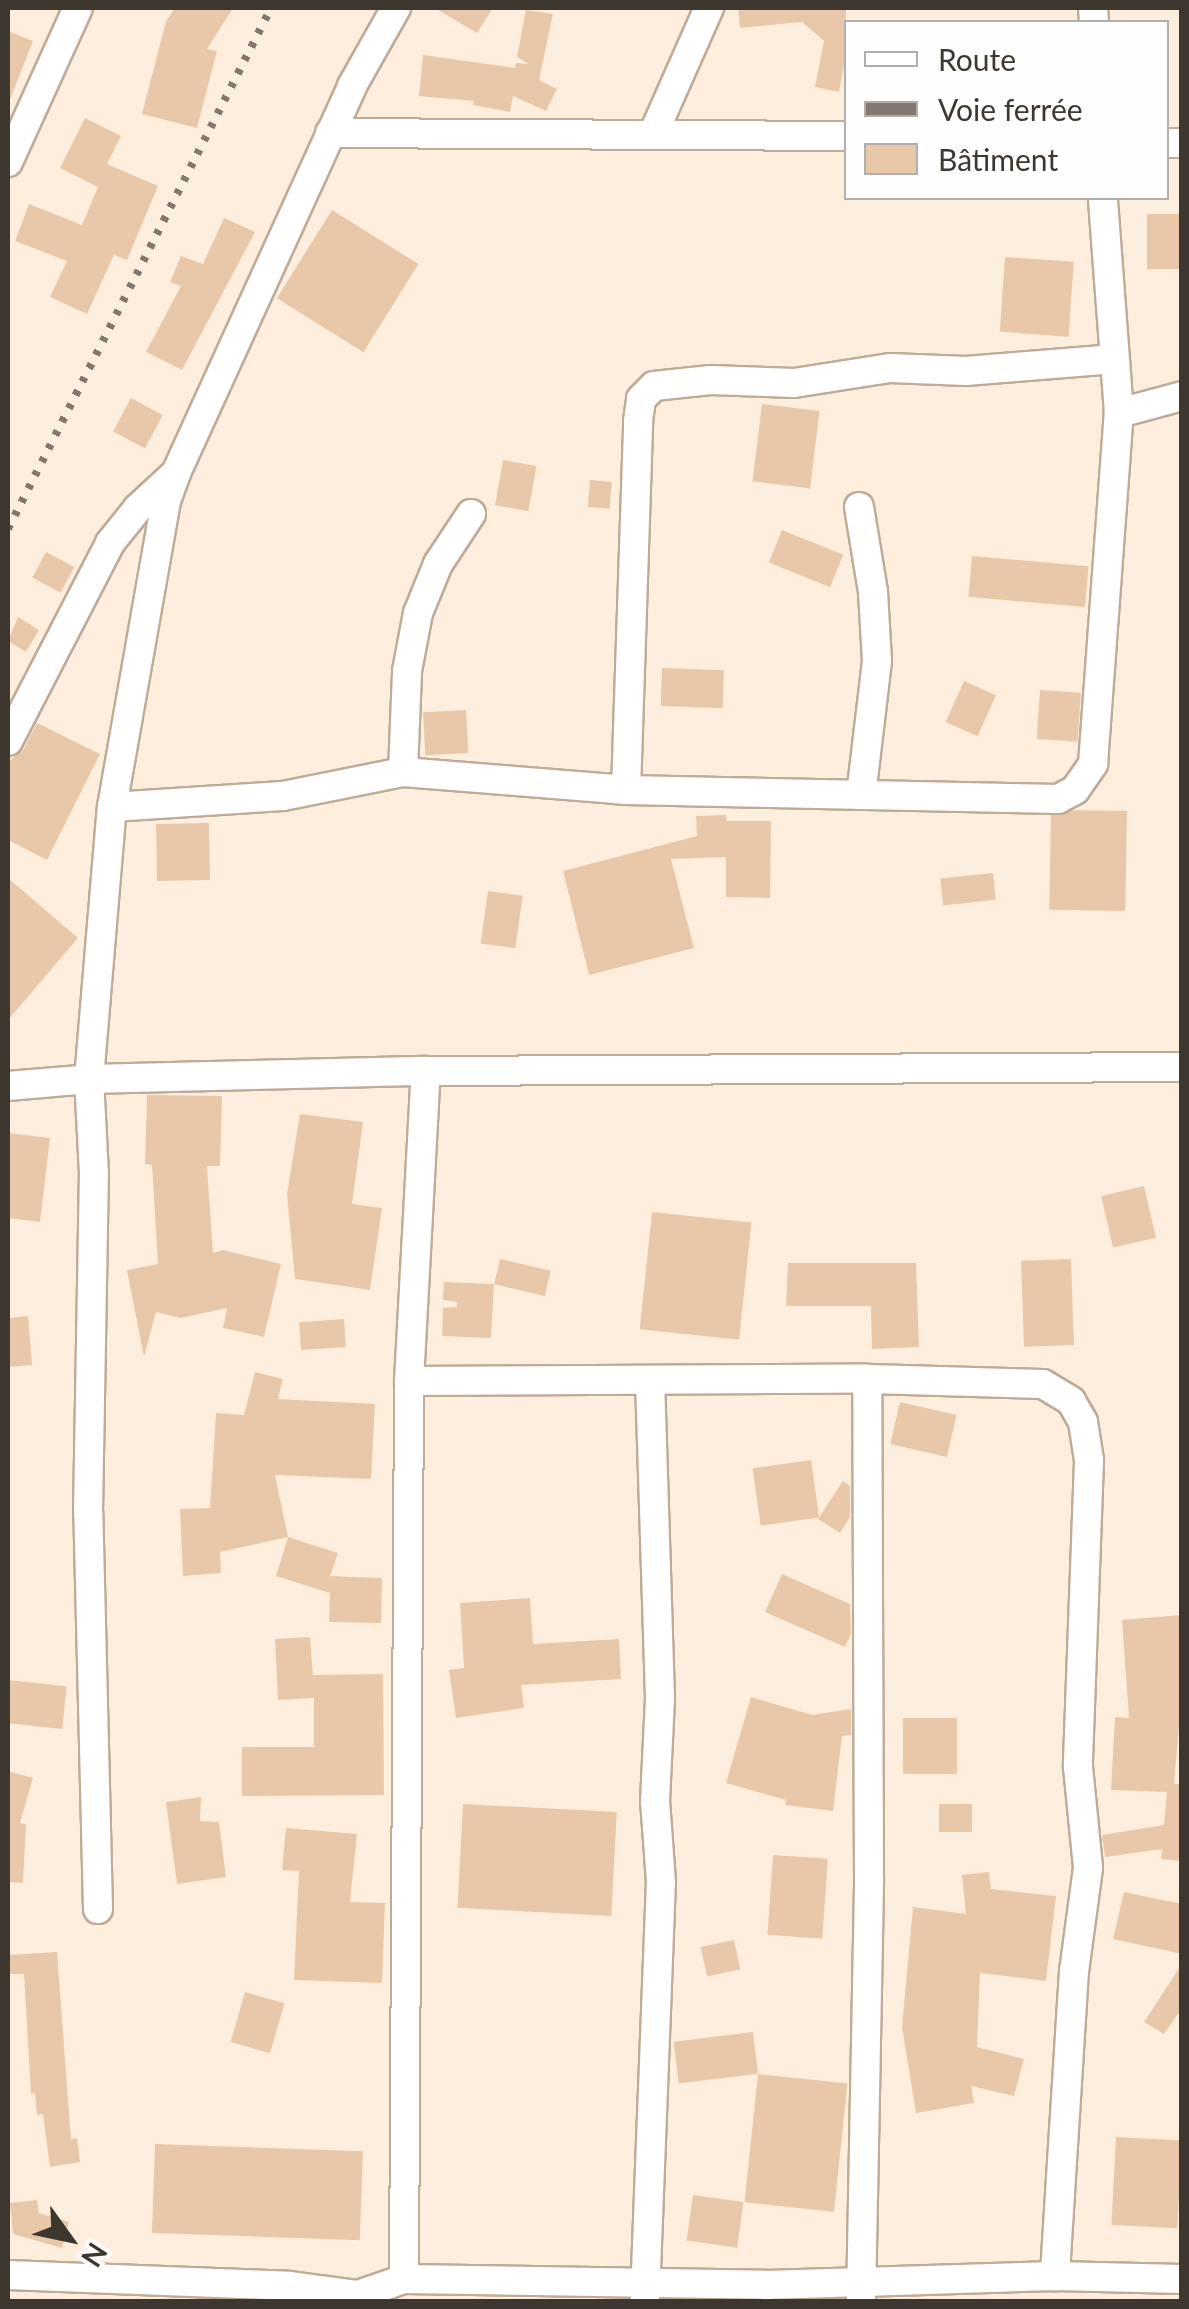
<!DOCTYPE html>
<meta charset="utf-8">
<style>
body{margin:0}
#map{position:relative;width:1189px;height:2309px;overflow:hidden;background:#feeede;font-family:Lato,sans-serif}
div>[style]{position:absolute}
.building>*{inset:0;background:#e8c8a8;transform-origin:0 0}
.roads{filter:drop-shadow(2px 0 #beab98) drop-shadow(-2px 0 #beab98) drop-shadow(0 2px #beab98) drop-shadow(0 -2px #beab98)}
.street>*{height:28px;margin:-14px;padding:0 14px;transform-origin:14px;border-radius:14px;background:#fff}
.rail>*{height:8px;margin-top:-4px;transform-origin:0;background:repeating-linear-gradient(90deg,#82786d 0 5px,transparent 0 15px)}
span{translate:-50% -50%;white-space:nowrap;text-align:center;line-height:1.15;-webkit-text-stroke:10px #fefefe;paint-order:stroke}
.frame{position:absolute;inset:0;border:10px solid #3e372f;pointer-events:none}
.legend{position:absolute;left:844px;top:20px;width:325px;height:180px;box-sizing:border-box;background:#fefefe;border:2px solid #b1aeab;margin:0;padding:12px 18px;list-style:none;font-size:30px;color:#3e372f}
.legend li{display:flex;align-items:center;gap:20px;height:50px}
.legend b{width:50px;border:2px solid #b1aeab}
.north{position:absolute;left:20px;top:2189px;width:100px;height:100px;-webkit-text-stroke:8px #fefefe;paint-order:stroke;rotate:123deg;font-size:28px;font-weight:700;line-height:40px;text-align:center;color:#3e372f}
.north::after{content:'';display:block;margin:auto;width:35px;height:45px;background:#3e372f;clip-path:polygon(50% 0,100% 100%,50% 72%,0 100%)}
</style>
<div id="map">
<div class="building">
<div style="clip-path:polygon(175px 8px,233px 8px,207px 49px,217px 51px,197px 128px,142px 114px,166px 21px)"></div>
<div style="clip-path:polygon(435px 8px,493px 8px,477px 33px)"></div>
<div style="clip-path:polygon(738px 8px,846px 8px,846px 54px,839px 92px,815px 87px,824px 41px,802px 22px,740px 28px)"></div>
<div style="clip-path:polygon(526px 10px,553px 14px,539px 80px,557px 89px,546px 111px,513px 96px,510px 112px,473px 105px,474px 101px,419px 96px,423px 55px,515px 68px,516px 63px,529px 64px,517px 57px)"></div>
<div style="clip-path:polygon(8px 31px,33px 41px,9px 102px,8px 102px)"></div>
<div style="clip-path:polygon(85px 118px,121px 136px,107px 164px,158px 186px,127px 260px,114px 255px,87px 314px,50px 297px,67px 261px,15px 241px,29px 204px,82px 225px,98px 187px,60px 168px)"></div>
<div style="left:332px;top:210px;width:102px;height:104px;rotate:32deg"></div>
<div style="left:1182px;top:214px;width:55px;height:35px;rotate:90deg"></div>
<div style="clip-path:polygon(224px 218px,255px 232px,182px 370px,146px 352px,181px 286px,170px 282px,181px 256px,203px 264px)"></div>
<div style="left:1005px;top:257px;width:69px;height:75px;rotate:4deg"></div>
<div style="left:131px;top:398px;width:36px;height:38px;rotate:28deg"></div>
<div style="left:762px;top:404px;width:58px;height:78px;rotate:7deg"></div>
<div style="left:503px;top:460px;width:34px;height:46px;rotate:10deg"></div>
<div style="left:590px;top:480px;width:22px;height:27px;rotate:5deg"></div>
<div style="left:782px;top:530px;width:66px;height:35px;rotate:22deg"></div>
<div style="left:46px;top:552px;width:32px;height:29px;rotate:28deg"></div>
<div style="left:972px;top:556px;width:117px;height:41px;rotate:5deg"></div>
<div style="clip-path:polygon(18px 617px,39px 630px,26px 652px,8px 641px)"></div>
<div style="left:662px;top:668px;width:62px;height:38px;rotate:2deg"></div>
<div style="left:964px;top:681px;width:35px;height:45px;rotate:24deg"></div>
<div style="left:1040px;top:690px;width:41px;height:49px;rotate:4deg"></div>
<div style="left:466px;top:710px;width:43px;height:43px;rotate:87deg"></div>
<div style="clip-path:polygon(37px 723px,100px 754px,47px 860px,8px 840px,8px 762px,23px 750px)"></div>
<div style="left:1127px;top:811px;width:100px;height:76px;rotate:91deg"></div>
<div style="clip-path:polygon(726px 815px,727px 821px,771px 821px,770px 898px,726px 897px,726px 857px,671px 859px,694px 948px,589px 975px,563px 871px,697px 836px,696px 816px)"></div>
<div style="left:209px;top:823px;width:57px;height:53px;rotate:89deg"></div>
<div style="left:993px;top:873px;width:27px;height:53px;rotate:84deg"></div>
<div style="clip-path:polygon(8px 878px,78px 938px,8px 1020px)"></div>
<div style="left:488px;top:891px;width:35px;height:53px;rotate:8deg"></div>
<div style="clip-path:polygon(147px 1095px,222px 1096px,220px 1166px,207px 1166px,213px 1253px,223px 1250px,281px 1264px,264px 1337px,223px 1328px,227px 1308px,181px 1318px,156px 1312px,144px 1357px,127px 1270px,158px 1264px,152px 1165px,145px 1164px)"></div>
<div style="clip-path:polygon(300px 1114px,363px 1122px,352px 1204px,382px 1208px,370px 1290px,295px 1279px,287px 1194px)"></div>
<div style="clip-path:polygon(8px 1133px,50px 1138px,40px 1222px,8px 1218px)"></div>
<div style="left:1144px;top:1186px;width:53px;height:44px;rotate:77deg"></div>
<div style="left:652px;top:1212px;width:100px;height:118px;rotate:6deg"></div>
<div style="left:500px;top:1259px;width:52px;height:26px;rotate:13deg"></div>
<div style="left:1071px;top:1259px;width:86px;height:50px;rotate:88deg"></div>
<div style="clip-path:polygon(788px 1263px,916px 1263px,919px 1347px,872px 1349px,871px 1306px,786px 1306px)"></div>
<div style="clip-path:polygon(444px 1282px,494px 1284px,491px 1338px,442px 1336px,443px 1308px,457px 1307px,457px 1302px,443px 1300px)"></div>
<div style="clip-path:polygon(28px 1316px,32px 1365px,8px 1367px,8px 1318px)"></div>
<div style="left:344px;top:1319px;width:28px;height:45px;rotate:86deg"></div>
<div style="clip-path:polygon(255px 1372px,283px 1379px,278px 1399px,375px 1404px,371px 1479px,275px 1475px,288px 1537px,220px 1552px,221px 1573px,183px 1576px,180px 1509px,210px 1508px,216px 1413px,244px 1415px)"></div>
<div style="left:900px;top:1402px;width:58px;height:43px;rotate:13deg"></div>
<div style="left:811px;top:1460px;width:58px;height:59px;rotate:82deg"></div>
<div style="clip-path:polygon(843px 1481px,850px 1486px,850px 1517px,840px 1533px,818px 1519px)"></div>
<div style="clip-path:polygon(288px 1537px,338px 1553px,330px 1576px,382px 1578px,381px 1623px,329px 1622px,330px 1593px,276px 1576px)"></div>
<div style="clip-path:polygon(782px 1574px,850px 1604px,851px 1634px,845px 1647px,765px 1612px)"></div>
<div style="clip-path:polygon(530px 1598px,533px 1644px,619px 1639px,621px 1679px,521px 1685px,524px 1708px,456px 1718px,449px 1670px,464px 1668px,460px 1603px)"></div>
<div style="clip-path:polygon(1182px 1615px,1182px 1691px,1174px 1784px,1182px 1784px,1182px 1861px,1161px 1859px,1162px 1849px,1105px 1857px,1102px 1835px,1164px 1825px,1167px 1792px,1111px 1790px,1115px 1717px,1129px 1718px,1122px 1620px)"></div>
<div style="clip-path:polygon(310px 1637px,313px 1675px,383px 1674px,384px 1795px,242px 1796px,242px 1747px,314px 1747px,314px 1698px,278px 1700px,275px 1639px)"></div>
<div style="left:8px;top:1680px;width:59px;height:43px;rotate:6deg"></div>
<div style="clip-path:polygon(751px 1697px,812px 1715px,851px 1709px,851px 1735px,842px 1736px,833px 1811px,785px 1805px,786px 1800px,726px 1783px)"></div>
<div style="left:903px;top:1718px;width:54px;height:56px"></div>
<div style="clip-path:polygon(8px 1771px,33px 1778px,20px 1823px,26px 1824px,23px 1883px,8px 1882px)"></div>
<div style="clip-path:polygon(201px 1797px,200px 1821px,219px 1822px,226px 1877px,177px 1884px,166px 1802px)"></div>
<div style="left:463px;top:1804px;width:154px;height:104px;rotate:3deg"></div>
<div style="left:939px;top:1804px;width:33px;height:28px"></div>
<div style="clip-path:polygon(286px 1828px,357px 1834px,350px 1902px,385px 1903px,382px 1983px,294px 1980px,299px 1871px,282px 1870px)"></div>
<div style="left:773px;top:1855px;width:55px;height:80px;rotate:4deg"></div>
<div style="clip-path:polygon(989px 1872px,991px 1889px,1056px 1896px,1046px 1981px,980px 1973px,977px 2047px,1024px 2059px,1014px 2096px,971px 2086px,974px 2103px,916px 2113px,902px 2027px,913px 1907px,966px 1914px,962px 1875px)"></div>
<div style="clip-path:polygon(1124px 1892px,1182px 1904px,1182px 1954px,1113px 1939px)"></div>
<div style="left:734px;top:1940px;width:30px;height:34px;rotate:78deg"></div>
<div style="clip-path:polygon(57px 1952px,71px 2139px,77px 2138px,80px 2162px,50px 2167px,43px 2114px,37px 2115px,35px 2093px,31px 2094px,24px 1974px,8px 1974px,8px 1955px)"></div>
<div style="clip-path:polygon(1182px 1964px,1182px 2008px,1164px 2034px,1144px 2022px)"></div>
<div style="left:245px;top:1992px;width:41px;height:52px;rotate:16deg"></div>
<div style="left:753px;top:2032px;width:42px;height:80px;rotate:83deg"></div>
<div style="left:758px;top:2074px;width:90px;height:129px;rotate:6deg"></div>
<div style="left:1116px;top:2137px;width:66px;height:88px;rotate:3deg"></div>
<div style="left:155px;top:2144px;width:208px;height:89px;rotate:2deg"></div>
<div style="left:693px;top:2195px;width:51px;height:46px;rotate:8deg"></div>
<div style="clip-path:polygon(37px 2200px,39px 2213px,69px 2222px,62px 2248px,13px 2234px,10px 2203px)"></div>
</div>
<div class="roads">
<div class="street">
<div style="left:1093px;top:8px;width:14px;rotate:86deg"></div>
<div style="left:654px;top:132px;width:136px;rotate:-66.1deg"></div>
<div style="left:330px;top:133px;width:516px;rotate:0.33deg"></div>
<div style="left:1166px;top:143px;width:16px"></div>
<div style="left:8px;top:162px;width:169px;rotate:-65.6deg"></div>
<div style="left:1119px;top:413px;width:65px;rotate:-15.1deg"></div>
<div style="left:859px;top:507px;width:86px;rotate:80.6deg"></div>
<div style="left:873px;top:592px;width:69px;rotate:86.7deg"></div>
<div style="left:877px;top:661px;width:135px;rotate:96.8deg"></div>
<div style="left:8px;top:741px;width:223px;rotate:-62.7deg"></div>
<div style="left:110px;top:543px;width:45px;rotate:-51.3deg"></div>
<div style="left:138px;top:508px;width:50px;rotate:-42.6deg"></div>
<div style="left:403px;top:772px;width:101px;rotate:-87.7deg"></div>
<div style="left:407px;top:671px;width:59px;rotate:-79.3deg"></div>
<div style="left:418px;top:613px;width:53px;rotate:-67.8deg"></div>
<div style="left:438px;top:564px;width:60px;rotate:-56.6deg"></div>
<div style="left:626px;top:790px;width:369px;rotate:-88.1deg"></div>
<div style="left:638px;top:421px;width:22px;rotate:-82deg"></div>
<div style="left:641px;top:399px;width:18px;rotate:-45deg"></div>
<div style="left:654px;top:386px;width:57px;rotate:-6deg"></div>
<div style="left:711px;top:380px;width:83px;rotate:2.1deg"></div>
<div style="left:794px;top:383px;width:97px;rotate:-8.9deg"></div>
<div style="left:890px;top:368px;width:76px;rotate:2.3deg"></div>
<div style="left:966px;top:371px;width:149px;rotate:-4.6deg"></div>
<div style="left:112px;top:807px;width:171px;rotate:-3.7deg"></div>
<div style="left:283px;top:796px;width:122px;rotate:-11.3deg"></div>
<div style="left:403px;top:772px;width:224px;rotate:4.6deg"></div>
<div style="left:626px;top:790px;width:432px;rotate:1.2deg"></div>
<div style="left:1058px;top:799px;width:19px;rotate:-28deg"></div>
<div style="left:1075px;top:790px;width:32px;rotate:-55deg"></div>
<div style="left:1093px;top:764px;width:352px;rotate:-85.8deg"></div>
<div style="left:1119px;top:413px;width:216px;rotate:-94.3deg"></div>
<div style="left:8px;top:1086px;width:81px;rotate:-4.9deg"></div>
<div style="left:89px;top:1079px;width:337px;rotate:-1.4deg"></div>
<div style="left:426px;top:1071px;width:756px;rotate:-0.3deg"></div>
<div style="left:409px;top:1381px;width:458px;rotate:-0.3deg"></div>
<div style="left:867px;top:1379px;width:176px;rotate:1.6deg"></div>
<div style="left:1043px;top:1384px;width:33px;rotate:31deg"></div>
<div style="left:1071px;top:1401px;width:24px;rotate:60deg"></div>
<div style="left:1083px;top:1422px;width:39px;rotate:81deg"></div>
<div style="left:1089px;top:1461px;width:306px;rotate:92.1deg"></div>
<div style="left:1078px;top:1767px;width:101px;rotate:84.3deg"></div>
<div style="left:1088px;top:1868px;width:104px;rotate:97.7deg"></div>
<div style="left:1074px;top:1971px;width:306px;rotate:93.6deg"></div>
<div style="left:98px;top:1909px;width:396px;rotate:-91.4deg"></div>
<div style="left:88px;top:1513px;width:339px;rotate:-89deg"></div>
<div style="left:94px;top:1174px;width:95px;rotate:-93deg"></div>
<div style="left:89px;top:1079px;width:273px;rotate:-85.2deg"></div>
<div style="left:112px;top:807px;width:311px;rotate:-80deg"></div>
<div style="left:166px;top:501px;width:30px;rotate:-70deg"></div>
<div style="left:176px;top:473px;width:425px;rotate:-65.5deg"></div>
<div style="left:352px;top:86px;width:90px;rotate:-60.6deg"></div>
<div style="left:8px;top:2275px;width:281px;rotate:2.2deg"></div>
<div style="left:289px;top:2286px;width:70px;rotate:7.4deg"></div>
<div style="left:358px;top:2295px;width:49px;rotate:-19.2deg"></div>
<div style="left:404px;top:2279px;width:362px;rotate:0.9deg"></div>
<div style="left:766px;top:2285px;width:289px;rotate:-1.8deg"></div>
<div style="left:1055px;top:2276px;width:127px;rotate:1.4deg"></div>
<div style="left:404px;top:2279px;width:898px;rotate:-89.68deg"></div>
<div style="left:409px;top:1381px;width:310px;rotate:-86.9deg"></div>
<div style="left:645px;top:2297px;width:415px;rotate:-87.8deg"></div>
<div style="left:661px;top:1882px;width:81px;rotate:-94.2deg"></div>
<div style="left:655px;top:1801px;width:103px;rotate:-87.2deg"></div>
<div style="left:660px;top:1698px;width:318px;rotate:-91.8deg"></div>
<div style="left:861px;top:2302px;width:424px;rotate:-88.9deg"></div>
<div style="left:869px;top:1878px;width:499px;rotate:-90.2deg"></div>
</div>
</div>
<div class="rail">
<div style="left:8px;top:529px;width:584px;rotate:-63.22deg"></div>
</div>
<div class="frame"></div>
<ul class="legend">
<li><b style="height:12px;background:#fff"></b>Route</li>
<li><b style="height:12px;background:#82786d"></b>Voie ferrée</li>
<li><b style="height:28px;background:#e8c8a8"></b>Bâtiment</li>
</ul>
<div class="north">N</div>
</div>
